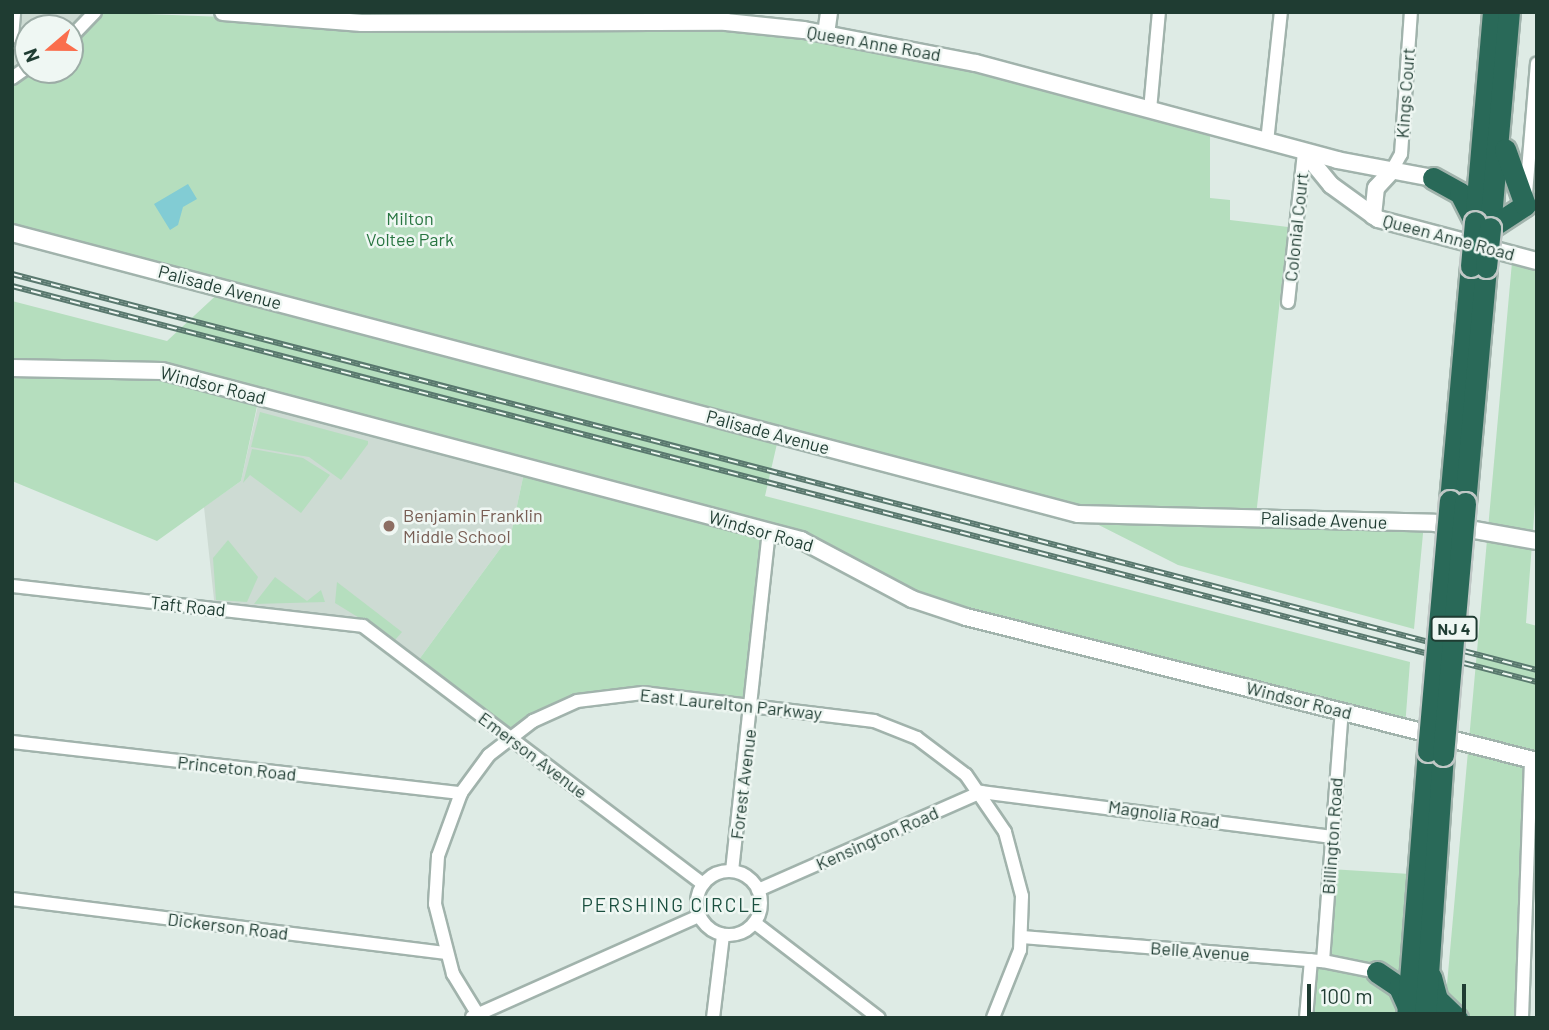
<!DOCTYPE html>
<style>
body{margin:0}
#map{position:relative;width:1549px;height:1030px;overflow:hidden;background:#deebe5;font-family:Barlow,sans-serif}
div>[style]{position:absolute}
.built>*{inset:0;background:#cddbd3}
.green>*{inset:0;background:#b5debe}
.water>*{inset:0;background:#82ccd4}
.roads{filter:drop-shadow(2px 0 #a1b3ac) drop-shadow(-2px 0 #a1b3ac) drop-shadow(0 2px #a1b3ac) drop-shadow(0 -2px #a1b3ac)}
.street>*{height:12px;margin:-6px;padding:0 6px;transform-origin:6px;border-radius:6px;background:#fff}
.street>.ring{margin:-6px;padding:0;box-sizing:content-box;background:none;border:12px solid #fff;border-radius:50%}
.secondary>*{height:16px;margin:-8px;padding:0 8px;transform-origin:8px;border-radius:8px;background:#fff}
.highway>*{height:21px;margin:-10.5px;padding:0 10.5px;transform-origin:10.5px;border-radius:10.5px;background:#296958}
.rail>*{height:6px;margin-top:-3px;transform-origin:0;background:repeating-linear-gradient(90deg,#eff7f3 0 10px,#59786e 0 20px);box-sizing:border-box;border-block:2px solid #59786e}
.bridges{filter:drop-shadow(2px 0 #c0c8c6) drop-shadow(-2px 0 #c0c8c6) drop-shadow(0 2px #c0c8c6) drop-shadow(0 -2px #c0c8c6)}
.highway-bridge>*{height:21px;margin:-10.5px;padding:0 10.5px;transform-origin:10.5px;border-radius:10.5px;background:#296958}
.dots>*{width:19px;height:19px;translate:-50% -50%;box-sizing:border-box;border:4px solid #eff7f3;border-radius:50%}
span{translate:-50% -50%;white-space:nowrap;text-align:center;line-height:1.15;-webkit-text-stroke:5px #eff7f3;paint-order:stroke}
.shield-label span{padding:2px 5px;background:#eff7f3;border:2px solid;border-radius:5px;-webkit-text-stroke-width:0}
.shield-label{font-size:16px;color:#1f3c32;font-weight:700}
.street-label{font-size:18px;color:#1f3c32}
.park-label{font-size:18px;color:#277540}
.education-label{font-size:18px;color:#785e54}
.left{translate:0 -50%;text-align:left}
.neighbourhood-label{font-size:19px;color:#1a4f3f;letter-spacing:2px}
.frame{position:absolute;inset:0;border:14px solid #1f3c32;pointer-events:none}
.north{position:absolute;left:14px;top:14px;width:70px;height:70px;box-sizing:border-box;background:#eff7f3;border:2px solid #9caca6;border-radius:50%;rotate:250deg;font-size:19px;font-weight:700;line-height:28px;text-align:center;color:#1f3c32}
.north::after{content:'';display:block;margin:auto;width:24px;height:32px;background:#fa6e4d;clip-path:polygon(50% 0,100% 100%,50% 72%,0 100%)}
.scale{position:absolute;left:1307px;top:984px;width:159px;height:32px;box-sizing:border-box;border:4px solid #1f3c32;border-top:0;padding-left:9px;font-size:21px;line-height:24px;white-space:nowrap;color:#1f3c32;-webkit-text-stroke:5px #eff7f3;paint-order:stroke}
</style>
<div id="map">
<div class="built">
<div style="clip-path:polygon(12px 12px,95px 12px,70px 38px,70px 28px,28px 28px,28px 67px,12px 78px)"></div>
<div style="clip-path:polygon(260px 396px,525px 468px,511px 534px,415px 665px,363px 626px,215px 609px,204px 507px,241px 481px)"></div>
</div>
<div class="green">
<div style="clip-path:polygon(95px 12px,403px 24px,404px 12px,453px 12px,452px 23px,726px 22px,826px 34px,1210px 127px,1210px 198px,1230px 200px,1230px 220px,1288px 227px,1256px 516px,1424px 523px,1414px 629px,1178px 565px,1077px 514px,779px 435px,765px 496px,1410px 662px,1405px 727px,966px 617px,769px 531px,753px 705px,598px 696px,509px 737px,415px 665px,511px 534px,525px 468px,259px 397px,241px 481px,157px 541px,12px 481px,12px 301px,167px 341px,223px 289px,12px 233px,12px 78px,28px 70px,70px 70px,70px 38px)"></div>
<div style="clip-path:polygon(1512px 262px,1537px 269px,1537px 478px,1526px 623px,1537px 626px,1537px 761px,1522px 1018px,1444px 1018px)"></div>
<div style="clip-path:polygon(260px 412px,368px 441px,368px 444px,341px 480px,309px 457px,251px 447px)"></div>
<div style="clip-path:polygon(252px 449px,303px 458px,330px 475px,301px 513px,250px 475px,243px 483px)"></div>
<div style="clip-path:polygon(228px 540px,258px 577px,247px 602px,216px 600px,213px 558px)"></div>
<div style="clip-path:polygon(275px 577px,307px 601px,321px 590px,325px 602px,254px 604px)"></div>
<div style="clip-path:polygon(337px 582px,402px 632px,395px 640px,335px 603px)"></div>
<div style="clip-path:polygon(1330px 869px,1410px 874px,1396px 1018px,1306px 1018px,1311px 960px,1322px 961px)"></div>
</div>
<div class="water">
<div style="clip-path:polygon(188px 184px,197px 199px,183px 207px,178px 225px,170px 230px,154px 204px)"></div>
</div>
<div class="roads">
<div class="street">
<div style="left:12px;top:37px;width:25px;rotate:-85deg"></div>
<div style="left:70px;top:38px;width:36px;rotate:-46deg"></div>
<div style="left:12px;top:78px;width:19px;rotate:-35deg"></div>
<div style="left:1150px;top:110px;width:98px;rotate:-84.8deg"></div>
<div style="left:1267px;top:142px;width:131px;rotate:-83.9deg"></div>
<div style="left:1391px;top:172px;width:21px;rotate:-61deg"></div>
<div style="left:1401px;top:154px;width:142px;rotate:-86deg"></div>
<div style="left:1526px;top:194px;width:131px;rotate:-85.2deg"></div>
<div style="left:1288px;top:302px;width:151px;rotate:-83.9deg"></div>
<div style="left:12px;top:586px;width:353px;rotate:6.5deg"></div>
<div style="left:363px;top:626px;width:427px;rotate:37.2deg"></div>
<div style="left:12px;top:742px;width:452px;rotate:6.5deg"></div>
<div class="ring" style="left:697px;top:871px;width:52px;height:52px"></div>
<div style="left:732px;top:871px;width:342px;rotate:-83.8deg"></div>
<div style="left:758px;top:890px;width:244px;rotate:-23.7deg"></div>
<div style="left:981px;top:792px;width:354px;rotate:7.3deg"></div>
<div style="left:12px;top:899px;width:436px;rotate:7.1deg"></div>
<div style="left:755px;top:923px;width:156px;rotate:37.5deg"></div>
<div style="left:1022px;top:937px;width:302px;rotate:4.6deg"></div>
<div style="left:1323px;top:961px;width:55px;rotate:11.5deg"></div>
<div style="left:1323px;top:961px;width:252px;rotate:-85.7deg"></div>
<div style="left:472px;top:1017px;width:248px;rotate:-24deg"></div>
<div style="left:480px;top:1018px;width:52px;rotate:-121.5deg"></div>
<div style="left:453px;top:974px;width:72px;rotate:-104.4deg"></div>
<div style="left:435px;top:904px;width:48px;rotate:-86.4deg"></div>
<div style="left:438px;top:856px;width:67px;rotate:-69.9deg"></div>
<div style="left:461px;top:793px;width:47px;rotate:-53.6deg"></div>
<div style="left:489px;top:755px;width:56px;rotate:-37.7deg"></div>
<div style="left:533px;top:721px;width:48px;rotate:-24.4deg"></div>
<div style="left:577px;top:701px;width:66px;rotate:-6.9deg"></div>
<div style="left:643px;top:693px;width:233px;rotate:6.9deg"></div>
<div style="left:874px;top:721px;width:46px;rotate:21.6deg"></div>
<div style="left:917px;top:738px;width:61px;rotate:37.1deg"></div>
<div style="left:966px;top:775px;width:69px;rotate:55.6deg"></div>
<div style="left:1005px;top:832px;width:66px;rotate:75.1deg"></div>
<div style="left:1022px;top:896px;width:54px;rotate:92.1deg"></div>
<div style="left:1020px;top:950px;width:73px;rotate:111.7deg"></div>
<div style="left:713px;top:1018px;width:84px;rotate:-83.1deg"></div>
<div style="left:1306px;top:1018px;width:58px;rotate:-85.1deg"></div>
<div style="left:1522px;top:1018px;width:258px;rotate:-88deg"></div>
</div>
<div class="secondary">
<div style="left:223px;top:12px;width:139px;rotate:4.5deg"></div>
<div style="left:362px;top:23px;width:364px;rotate:-0.2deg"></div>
<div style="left:726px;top:22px;width:78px;rotate:5.9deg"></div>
<div style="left:804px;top:30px;width:175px;rotate:10.9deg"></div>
<div style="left:976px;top:63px;width:374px;rotate:15deg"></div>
<div style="left:1337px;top:160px;width:98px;rotate:10.6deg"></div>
<div style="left:826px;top:34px;width:22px;rotate:-82deg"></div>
<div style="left:1304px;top:152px;width:43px;rotate:50.7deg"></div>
<div style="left:1331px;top:185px;width:58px;rotate:35.9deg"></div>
<div style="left:1378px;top:219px;width:164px;rotate:14.8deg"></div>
<div style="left:1373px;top:216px;width:28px;rotate:-84deg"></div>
<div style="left:1376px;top:188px;width:22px;rotate:-47deg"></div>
<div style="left:12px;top:233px;width:1102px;rotate:14.77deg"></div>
<div style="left:1078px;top:514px;width:357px;rotate:1.4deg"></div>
<div style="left:1435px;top:523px;width:104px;rotate:10deg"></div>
<div style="left:12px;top:368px;width:150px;rotate:1.1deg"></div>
<div style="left:162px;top:371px;width:661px;rotate:14.81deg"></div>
<div style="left:801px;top:540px;width:126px;rotate:28deg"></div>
<div style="left:912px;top:599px;width:57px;rotate:18.4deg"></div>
<div style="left:966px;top:617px;width:589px;rotate:14.15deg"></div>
</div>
<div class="highway">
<div style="left:1433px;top:178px;width:31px;rotate:29deg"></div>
<div style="left:1460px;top:193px;width:33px;rotate:63deg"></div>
<div style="left:1475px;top:222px;width:211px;rotate:-85.1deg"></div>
<div style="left:1490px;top:228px;width:217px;rotate:-85deg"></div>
<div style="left:1490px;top:228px;width:42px;rotate:-33.3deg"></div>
<div style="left:1525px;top:205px;width:59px;rotate:-109.7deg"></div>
<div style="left:1450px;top:501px;width:236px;rotate:-84.9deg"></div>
<div style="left:1465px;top:503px;width:237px;rotate:-84.9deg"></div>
<div style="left:1377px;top:972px;width:27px;rotate:34deg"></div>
<div style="left:1399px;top:987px;width:22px;rotate:66deg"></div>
<div style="left:1431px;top:977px;width:23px;rotate:75deg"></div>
<div style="left:1437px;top:999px;width:28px;rotate:44deg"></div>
<div style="left:1407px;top:1018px;width:268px;rotate:-85.5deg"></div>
<div style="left:1425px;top:1018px;width:264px;rotate:-86.1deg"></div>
</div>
</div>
<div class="rail">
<div style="left:12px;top:274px;width:1576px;rotate:14.56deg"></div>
<div style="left:12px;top:286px;width:1576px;rotate:14.56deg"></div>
</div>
<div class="bridges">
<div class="highway-bridge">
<div style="left:1471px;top:266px;width:44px;rotate:-84.8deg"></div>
<div style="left:1486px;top:267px;width:39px;rotate:-84deg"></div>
<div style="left:1428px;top:751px;width:251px;rotate:-85deg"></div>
<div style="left:1443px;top:755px;width:253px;rotate:-85deg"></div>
</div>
</div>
<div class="dots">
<div style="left:389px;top:526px;background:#8d6e63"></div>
</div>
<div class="shield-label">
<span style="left:1454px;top:629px">NJ 4</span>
</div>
<div class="street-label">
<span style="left:874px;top:43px;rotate:10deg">Queen Anne Road</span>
<span style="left:1405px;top:93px;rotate:-86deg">Kings Court</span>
<span style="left:1296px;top:227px;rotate:-84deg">Colonial Court</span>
<span style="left:1449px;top:237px;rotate:15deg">Queen Anne Road</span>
<span style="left:220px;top:287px;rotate:15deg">Palisade Avenue</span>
<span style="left:213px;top:385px;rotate:14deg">Windsor Road</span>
<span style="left:768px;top:432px;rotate:15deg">Palisade Avenue</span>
<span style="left:1324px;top:520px;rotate:2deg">Palisade Avenue</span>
<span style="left:761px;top:531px;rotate:16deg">Windsor Road</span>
<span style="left:188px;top:606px;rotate:6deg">Taft Road</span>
<span style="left:1299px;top:700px;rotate:14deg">Windsor Road</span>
<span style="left:731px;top:704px;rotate:6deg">East Laurelton Parkway</span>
<span style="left:533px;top:755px;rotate:37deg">Emerson Avenue</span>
<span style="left:237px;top:768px;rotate:6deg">Princeton Road</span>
<span style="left:743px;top:784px;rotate:-83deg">Forest Avenue</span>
<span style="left:1164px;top:814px;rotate:8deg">Magnolia Road</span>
<span style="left:1332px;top:836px;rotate:-86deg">Billington Road</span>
<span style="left:877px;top:838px;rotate:-24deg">Kensington Road</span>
<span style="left:228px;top:926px;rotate:7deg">Dickerson Road</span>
<span style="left:1200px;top:951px;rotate:4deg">Belle Avenue</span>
</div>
<div class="park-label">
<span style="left:410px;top:229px">Milton<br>Voltee Park</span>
</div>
<div class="education-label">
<span class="left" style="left:403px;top:526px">Benjamin Franklin<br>Middle School</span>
</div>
<div class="neighbourhood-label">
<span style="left:673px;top:905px">PERSHING CIRCLE</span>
</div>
<div class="frame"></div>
<div class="north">N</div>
<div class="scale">100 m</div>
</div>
